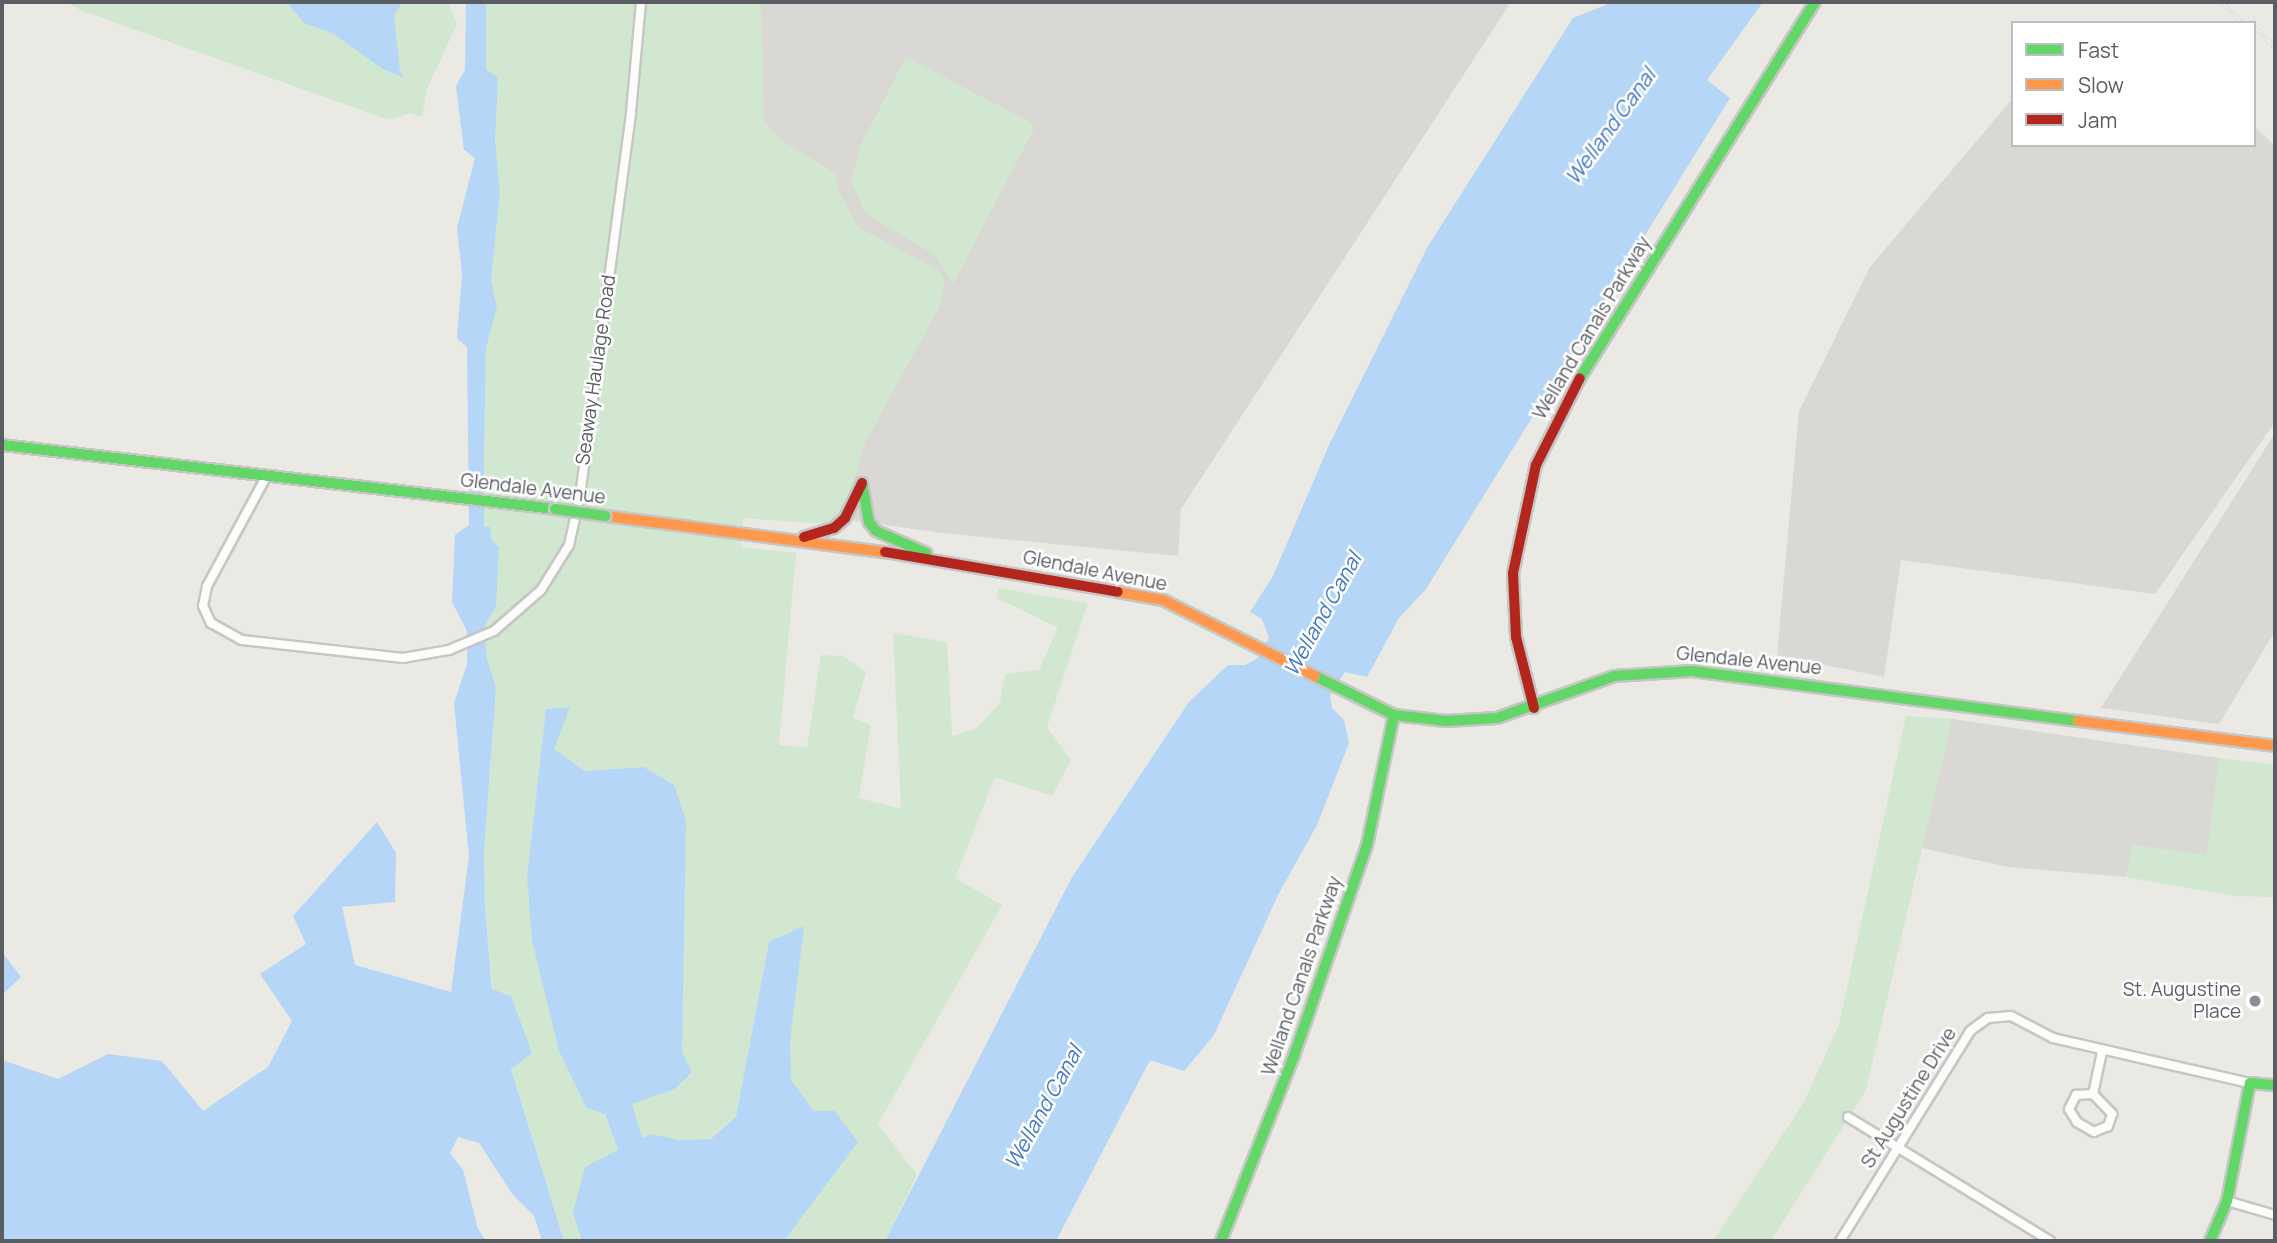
<!DOCTYPE html>
<style>
body{margin:0}
#map{position:relative;width:2277px;height:1243px;overflow:hidden;background:#eae9e4;font-family:Manrope,sans-serif}
div>[style]{position:absolute}
.industrial>*{inset:0;background:#d9d8d4}
.green>*{inset:0;background:#d1e7d0}
.water>*{inset:0;background:#b6d6f7}
.roads{filter:drop-shadow(2px 0 #c6c6c5) drop-shadow(-2px 0 #c6c6c5) drop-shadow(0 2px #c6c6c5) drop-shadow(0 -2px #c6c6c5)}
.street>*{height:8px;margin:-4px;padding:0 4px;transform-origin:4px;border-radius:4px;background:#fcfcfb}
.fast>*{height:10px;margin:-5px;padding:0 5px;transform-origin:5px;border-radius:5px;background:#63d668}
.slow>*{height:10px;margin:-5px;padding:0 5px;transform-origin:5px;border-radius:5px;background:#ff974d}
.jam>*{height:10px;margin:-5px;padding:0 5px;transform-origin:5px;border-radius:5px;background:#b3261e}
.rail>*{height:5px;margin-top:-2.5px;transform-origin:0;background:repeating-linear-gradient(90deg,#fff 0 8px,#e2e2e1 0 16px);box-sizing:border-box;border-block:2px solid #e2e2e1}
.bridges{filter:drop-shadow(2px 0 #c7c7c6) drop-shadow(-2px 0 #c7c7c6) drop-shadow(0 2px #c7c7c6) drop-shadow(0 -2px #c7c7c6)}
.fast-bridge>*{height:10px;margin:-5px;padding:0 5px;transform-origin:5px;border-radius:5px;background:#63d668}
.dots>*{width:19px;height:19px;translate:-50% -50%;box-sizing:border-box;border:4px solid #fff;border-radius:50%}
span{translate:-50% -50%;white-space:nowrap;text-align:center;line-height:1.15;-webkit-text-stroke:5px #fff;paint-order:stroke}
.street-label{font-size:19px;color:#5a5d62}
.poi-label{font-size:19px;color:#5a5d62}
.right{translate:-100% -50%;text-align:right}
.water-label{font-size:21px;color:#4177c3;font-style:italic}
.frame{position:absolute;inset:0;border:4px solid #5a5d62;pointer-events:none}
.legend{position:absolute;left:2011px;top:21px;width:245px;height:126px;box-sizing:border-box;background:#fff;border:2px solid #bdbec0;margin:0;padding:9px 12px;list-style:none;font-size:21px;color:#5a5d62}
.legend li{display:flex;align-items:center;gap:14px;height:35px}
.legend b{width:35px;border:2px solid #bdbec0}
</style>
<div id="map">
<div class="industrial">
<div style="clip-path:polygon(747px 2px,1511px 2px,1181px 509px,1178px 556px,942px 533px,744px 505px)"></div>
<div style="clip-path:polygon(2013px 98px,2013px 145px,2254px 145px,2254px 126px,2275px 146px,2275px 422px,2155px 594px,1901px 560px,1884px 677px,1777px 655px,1799px 411px,1870px 267px)"></div>
<div style="clip-path:polygon(2275px 433px,2275px 631px,2219px 724px,2101px 708px)"></div>
<div style="clip-path:polygon(1952px 719px,2219px 758px,2207px 856px,2132px 845px,2126px 877px,2008px 867px,1922px 848px)"></div>
</div>
<div class="green">
<div style="clip-path:polygon(68px 2px,448px 2px,457px 24px,427px 89px,422px 117px,410px 113px,389px 120px,80px 10px)"></div>
<div style="clip-path:polygon(486px 2px,761px 2px,764px 120px,781px 140px,835px 173px,839px 192px,858px 227px,940px 271px,945px 280px,941px 304px,866px 441px,842px 516px,835px 523px,824px 524px,743px 518px,741px 547px,796px 553px,779px 745px,807px 747px,821px 655px,843px 656px,866px 672px,853px 718px,871px 725px,859px 798px,901px 809px,893px 633px,947px 642px,952px 736px,976px 729px,1000px 703px,1005px 674px,1039px 670px,1058px 628px,997px 598px,998px 588px,1088px 603px,1047px 727px,1071px 760px,1052px 796px,995px 777px,955px 878px,1002px 905px,878px 1124px,917px 1175px,885px 1241px,784px 1241px,858px 1142px,814px 1111px,791px 1080px,790px 1041px,769px 943px,736px 1117px,712px 1139px,681px 1140px,651px 1134px,642px 1138px,632px 1104px,675px 1089px,691px 1072px,682px 1052px,674px 785px,644px 767px,585px 771px,553px 749px,569px 707px,546px 709px,527px 877px,532px 941px,559px 1051px,605px 1114px,618px 1150px,573px 1213px,582px 1241px,564px 1241px,511px 1068px,511px 996px,493px 990px,485px 906px,484px 851px,496px 687px,486px 656px,485px 625px,496px 607px,491px 539px,484px 526px,484px 462px,486px 348px,497px 307px,491px 280px,500px 193px,486px 70px)"></div>
<div style="clip-path:polygon(906px 57px,1032px 123px,1034px 129px,953px 284px,935px 255px,866px 214px,851px 181px,860px 146px)"></div>
<div style="clip-path:polygon(1906px 716px,1952px 719px,1866px 1090px,1771px 1241px,1713px 1241px,1804px 1102px,1839px 1025px)"></div>
<div style="clip-path:polygon(2219px 758px,2275px 765px,2275px 897px,2233px 896px,2126px 877px,2132px 845px,2207px 855px)"></div>
</div>
<div class="water">
<div style="clip-path:polygon(287px 2px,402px 2px,394px 16px,400px 71px,405px 78px,383px 69px,332px 33px,304px 23px)"></div>
<div style="clip-path:polygon(466px 2px,486px 2px,486px 70px,498px 77px,495px 140px,500px 193px,491px 280px,497px 307px,486px 348px,484px 462px,484px 526px,490px 527px,491px 539px,499px 547px,496px 607px,485px 625px,486px 656px,496px 687px,484px 851px,485px 906px,492px 989px,511px 996px,532px 1053px,511px 1069px,564px 1241px,542px 1241px,534px 1216px,513px 1195px,479px 1143px,458px 1137px,450px 1153px,463px 1170px,478px 1229px,486px 1241px,2px 1241px,2px 1060px,58px 1079px,108px 1054px,162px 1061px,203px 1111px,268px 1067px,292px 1021px,260px 974px,306px 944px,293px 916px,377px 822px,396px 853px,395px 902px,342px 907px,355px 965px,451px 992px,469px 856px,454px 703px,467px 664px,467px 631px,452px 602px,455px 535px,469px 525px,467px 347px,457px 338px,462px 274px,457px 228px,475px 158px,464px 150px,456px 86px,465px 70px)"></div>
<div style="clip-path:polygon(1613px 2px,1763px 2px,1707px 80px,1730px 98px,1426px 589px,1399px 618px,1367px 677px,1345px 672px,1330px 695px,1332px 708px,1344px 720px,1349px 743px,1317px 825px,1278px 895px,1214px 1035px,1184px 1071px,1150px 1060px,1056px 1241px,885px 1241px,1071px 879px,1189px 702px,1228px 665px,1245px 665px,1258px 658px,1269px 638px,1262px 619px,1250px 612px,1273px 576px,1329px 445px,1428px 246px,1573px 18px)"></div>
<div style="clip-path:polygon(570px 707px,554px 749px,585px 771px,644px 767px,674px 785px,686px 821px,682px 1052px,692px 1072px,675px 1089px,632px 1104px,642px 1138px,651px 1134px,681px 1140px,711px 1139px,736px 1117px,769px 942px,804px 926px,790px 1041px,791px 1080px,814px 1111px,835px 1111px,858px 1142px,784px 1241px,582px 1241px,573px 1213px,585px 1167px,618px 1150px,605px 1114px,586px 1107px,559px 1051px,532px 941px,527px 877px,546px 709px)"></div>
<div style="clip-path:polygon(2px 952px,21px 977px,2px 995px)"></div>
</div>
<div class="roads">
<div class="street">
<div style="left:266px;top:477px;width:124px;rotate:118.4deg"></div>
<div style="left:207px;top:586px;width:20px;rotate:101deg"></div>
<div style="left:203px;top:606px;width:19px;rotate:65deg"></div>
<div style="left:211px;top:623px;width:35px;rotate:29deg"></div>
<div style="left:242px;top:640px;width:162px;rotate:6.4deg"></div>
<div style="left:403px;top:658px;width:47px;rotate:-9.9deg"></div>
<div style="left:449px;top:650px;width:49px;rotate:-22.9deg"></div>
<div style="left:494px;top:631px;width:62px;rotate:-41.1deg"></div>
<div style="left:541px;top:590px;width:53px;rotate:-58.1deg"></div>
<div style="left:569px;top:545px;width:50px;rotate:-77.3deg"></div>
<div style="left:580px;top:496px;width:387px;rotate:-82.4deg"></div>
<div style="left:631px;top:112px;width:110px;rotate:-84.8deg"></div>
<div style="left:2093px;top:1094px;width:28px;rotate:46deg"></div>
<div style="left:2112px;top:1114px;width:13px;rotate:108deg"></div>
<div style="left:2108px;top:1126px;width:15px;rotate:157deg"></div>
<div style="left:2094px;top:1132px;width:20px;rotate:-150deg"></div>
<div style="left:2077px;top:1122px;width:15px;rotate:-122deg"></div>
<div style="left:2069px;top:1109px;width:16px;rotate:-63deg"></div>
<div style="left:2076px;top:1095px;width:17px;rotate:-3deg"></div>
<div style="left:2093px;top:1094px;width:43px;rotate:-77.9deg"></div>
<div style="left:1848px;top:1117px;width:237px;rotate:31.5deg"></div>
<div style="left:2227px;top:1201px;width:50px;rotate:16.3deg"></div>
<div style="left:1840px;top:1241px;width:247px;rotate:-58.2deg"></div>
<div style="left:1970px;top:1031px;width:22px;rotate:-36deg"></div>
<div style="left:1988px;top:1018px;width:23px;rotate:-5deg"></div>
<div style="left:2011px;top:1016px;width:47px;rotate:27.6deg"></div>
<div style="left:2053px;top:1038px;width:202px;rotate:12.9deg"></div>
</div>
<div class="fast">
<div style="left:1580px;top:378px;width:443px;rotate:-58deg"></div>
<div style="left:2px;top:445px;width:557px;rotate:6.6deg"></div>
<div style="left:862px;top:483px;width:40px;rotate:80deg"></div>
<div style="left:869px;top:522px;width:11px;rotate:52deg"></div>
<div style="left:876px;top:531px;width:55px;rotate:23.7deg"></div>
<div style="left:1315px;top:676px;width:88px;rotate:26.3deg"></div>
<div style="left:1394px;top:715px;width:52px;rotate:6.6deg"></div>
<div style="left:1446px;top:721px;width:51px;rotate:-3.4deg"></div>
<div style="left:1497px;top:718px;width:124px;rotate:-19.7deg"></div>
<div style="left:1614px;top:676px;width:78px;rotate:-3.7deg"></div>
<div style="left:1692px;top:671px;width:389px;rotate:7.4deg"></div>
<div style="left:1221px;top:1241px;width:202px;rotate:-68.5deg"></div>
<div style="left:1295px;top:1053px;width:220px;rotate:-70.9deg"></div>
<div style="left:1367px;top:845px;width:133px;rotate:-78.3deg"></div>
<div style="left:2210px;top:1241px;width:43px;rotate:-67deg"></div>
<div style="left:2227px;top:1201px;width:120px;rotate:-79deg"></div>
<div style="left:2250px;top:1083px;width:25px;rotate:5deg"></div>
</div>
<div class="slow">
<div style="left:606px;top:516px;width:281px;rotate:7.4deg"></div>
<div style="left:1118px;top:592px;width:46px;rotate:10.1deg"></div>
<div style="left:1163px;top:600px;width:170px;rotate:26.6deg"></div>
<div style="left:2078px;top:721px;width:199px;rotate:7.2deg"></div>
</div>
<div class="jam">
<div style="left:804px;top:537px;width:31px;rotate:-17deg"></div>
<div style="left:834px;top:528px;width:15px;rotate:-42deg"></div>
<div style="left:845px;top:518px;width:39px;rotate:-64deg"></div>
<div style="left:885px;top:552px;width:236px;rotate:9.7deg"></div>
<div style="left:1534px;top:708px;width:73px;rotate:-104.2deg"></div>
<div style="left:1516px;top:637px;width:64px;rotate:-92.7deg"></div>
<div style="left:1513px;top:573px;width:110px;rotate:-78deg"></div>
<div style="left:1536px;top:465px;width:97px;rotate:-63.2deg"></div>
</div>
</div>
<div class="rail">
<div style="left:2222px;top:2px;width:30px;rotate:45deg"></div>
<div style="left:2254px;top:26px;width:30px;rotate:45deg"></div>
</div>
<div class="bridges">
<div class="fast-bridge">
<div style="left:555px;top:509px;width:51px;rotate:7.8deg"></div>
</div>
</div>
<div class="dots">
<div style="left:2255px;top:1001px;background:#8c8e90"></div>
</div>
<div class="street-label">
<span style="left:1592px;top:328px;rotate:-59deg">Welland Canals Parkway</span>
<span style="left:596px;top:370px;rotate:-82deg">Seaway Haulage Road</span>
<span style="left:533px;top:489px;rotate:7deg">Glendale Avenue</span>
<span style="left:1095px;top:571px;rotate:11deg">Glendale Avenue</span>
<span style="left:1749px;top:661px;rotate:6deg">Glendale Avenue</span>
<span style="left:1302px;top:976px;rotate:-71deg">Welland Canals Parkway</span>
<span style="left:1909px;top:1098px;rotate:-58deg">St Augustine Drive</span>
</div>
<div class="poi-label">
<span class="right" style="left:2241px;top:1001px">St. Augustine<br>Place</span>
</div>
<div class="water-label">
<span style="left:1610px;top:126px;rotate:-54deg">Welland Canal</span>
<span style="left:1322px;top:614px;rotate:-61deg">Welland Canal</span>
<span style="left:1043px;top:1107px;rotate:-61deg">Welland Canal</span>
</div>
<div class="frame"></div>
<ul class="legend">
<li><b style="height:9px;background:#63d668"></b>Fast</li>
<li><b style="height:9px;background:#ff974d"></b>Slow</li>
<li><b style="height:9px;background:#b3261e"></b>Jam</li>
</ul>
</div>
